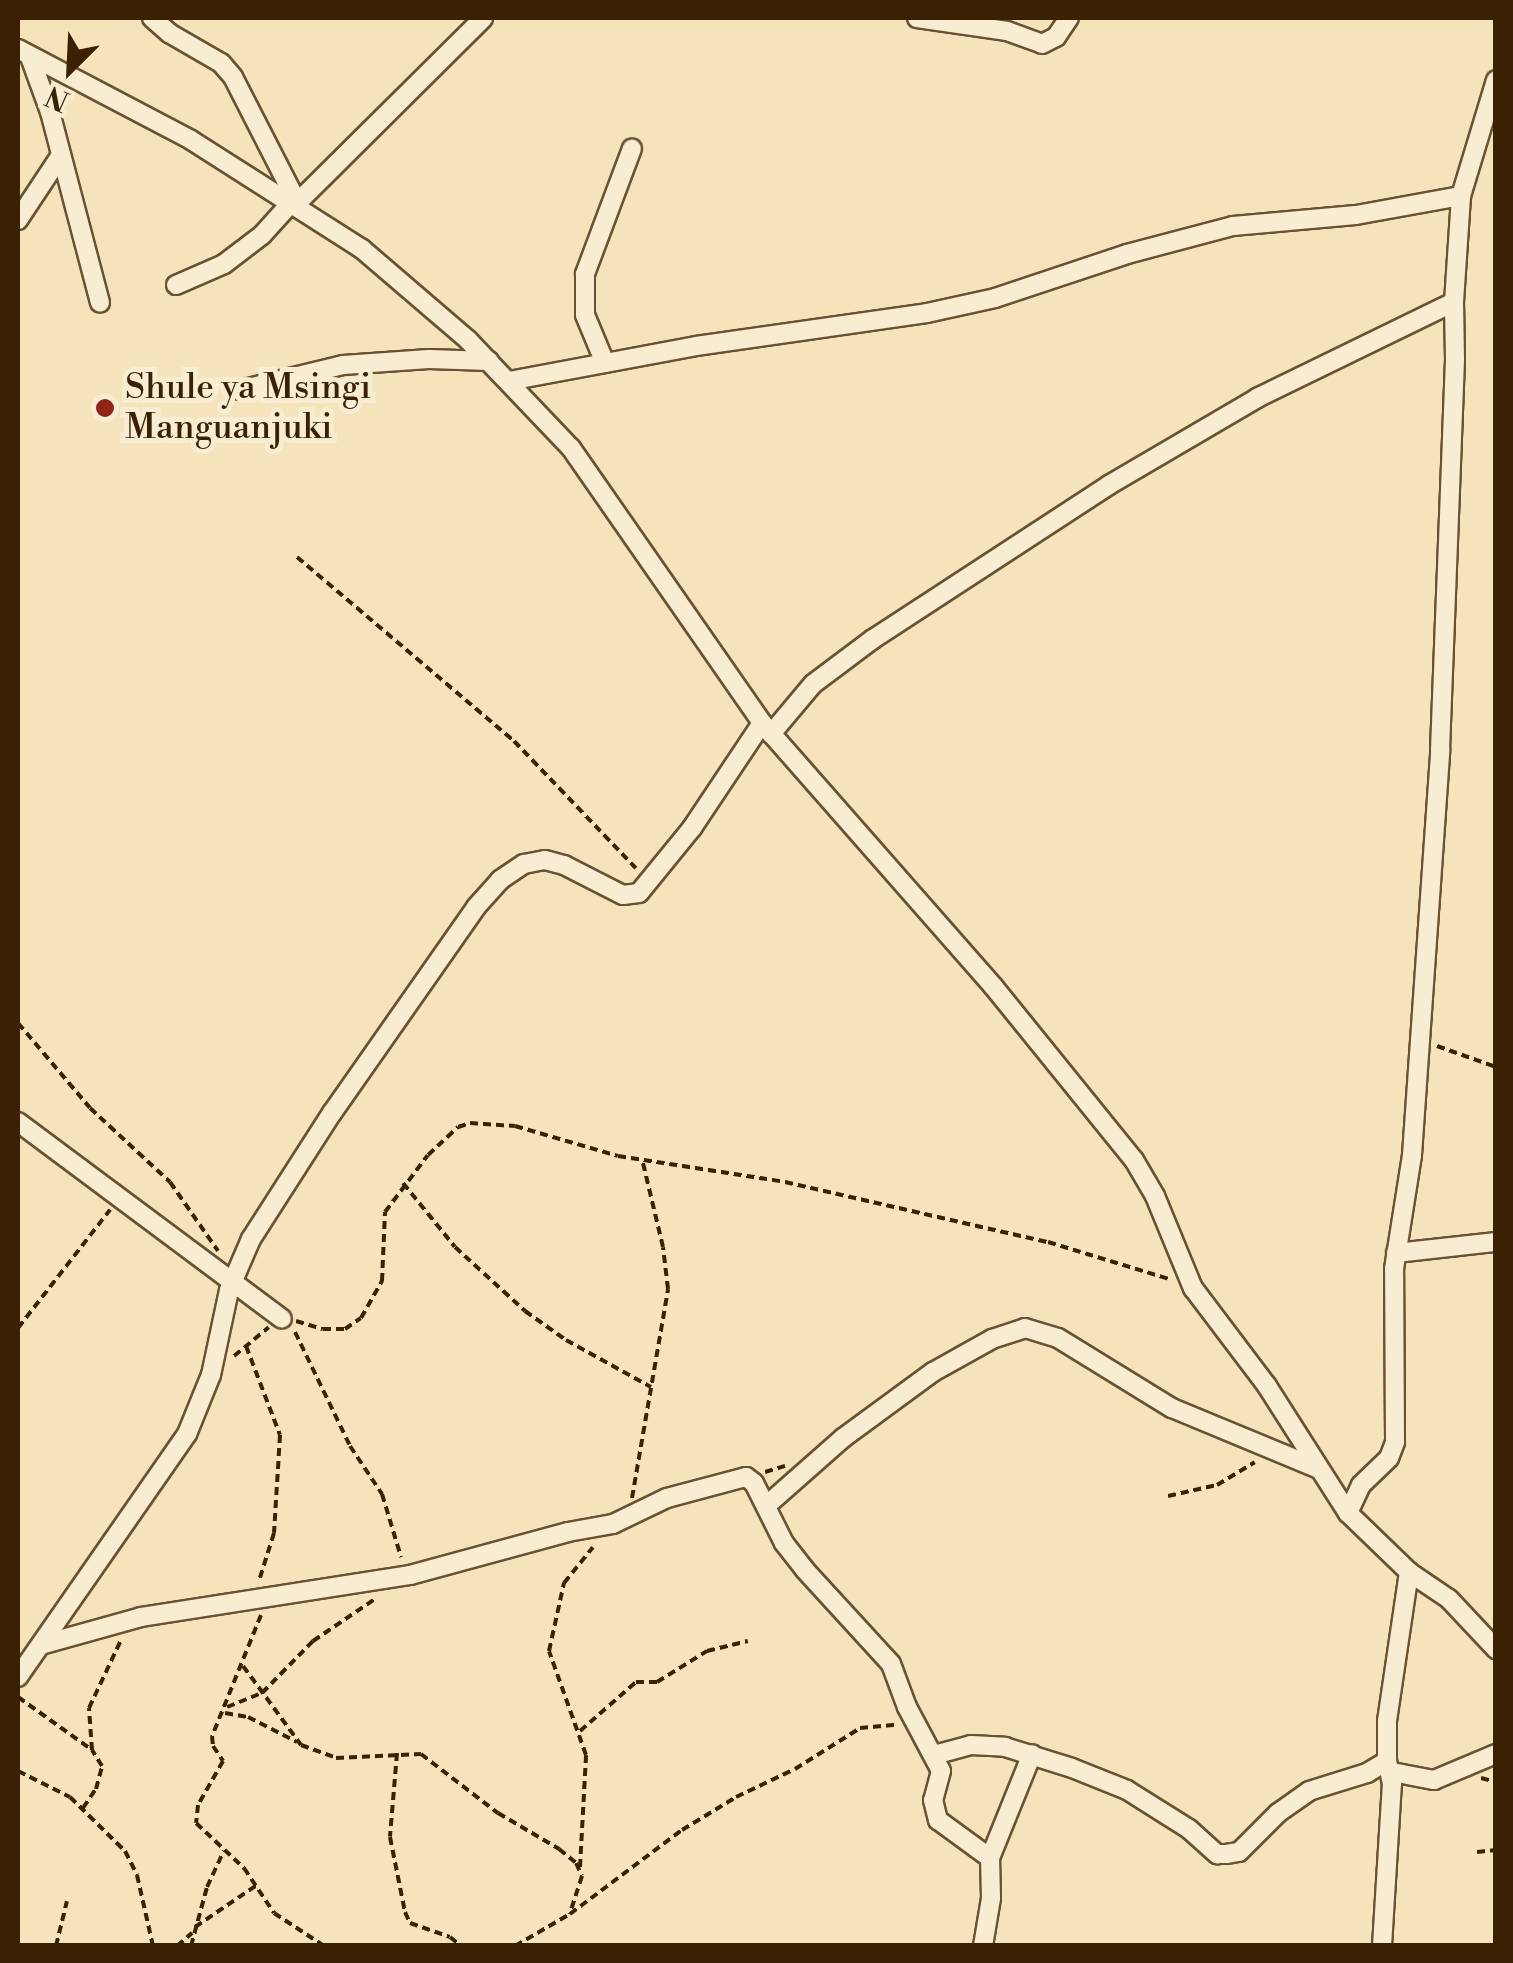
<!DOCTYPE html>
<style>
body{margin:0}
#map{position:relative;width:1513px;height:1963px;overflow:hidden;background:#f5e4bb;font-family:"Libre Bodoni",serif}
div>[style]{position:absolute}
.path>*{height:4px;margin-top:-2px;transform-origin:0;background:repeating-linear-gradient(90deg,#3a2104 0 8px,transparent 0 13px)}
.roads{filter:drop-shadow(2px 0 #695232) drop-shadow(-2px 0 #695232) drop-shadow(0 2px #695232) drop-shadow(0 -2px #695232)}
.minor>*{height:18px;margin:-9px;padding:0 9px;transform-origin:9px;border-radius:9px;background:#f8edd3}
.dots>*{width:28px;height:28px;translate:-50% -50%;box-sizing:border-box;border:5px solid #f8edd3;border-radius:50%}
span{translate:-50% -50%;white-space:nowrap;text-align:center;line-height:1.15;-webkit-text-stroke:10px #f8edd3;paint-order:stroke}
.poi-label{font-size:35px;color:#3a2104}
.left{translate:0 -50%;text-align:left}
.frame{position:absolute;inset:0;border:20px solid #3a2104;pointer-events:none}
.north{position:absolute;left:20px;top:20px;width:100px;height:100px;-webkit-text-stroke:8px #f8edd3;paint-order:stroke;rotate:204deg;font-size:28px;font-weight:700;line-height:40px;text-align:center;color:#3a2104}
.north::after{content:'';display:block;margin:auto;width:35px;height:45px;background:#3a2104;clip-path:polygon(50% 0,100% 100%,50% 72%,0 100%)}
</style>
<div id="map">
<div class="path">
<div style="left:297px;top:557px;width:285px;rotate:40.3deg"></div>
<div style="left:514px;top:741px;width:176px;rotate:46.2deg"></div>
<div style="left:18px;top:1023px;width:111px;rotate:49.7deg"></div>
<div style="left:90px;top:1108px;width:109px;rotate:42.8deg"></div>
<div style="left:170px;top:1182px;width:84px;rotate:55.2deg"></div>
<div style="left:1437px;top:1046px;width:63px;rotate:19.6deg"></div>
<div style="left:403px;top:1183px;width:82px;rotate:50.9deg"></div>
<div style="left:455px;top:1247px;width:95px;rotate:42.4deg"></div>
<div style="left:525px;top:1311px;width:50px;rotate:35.3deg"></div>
<div style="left:566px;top:1340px;width:97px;rotate:28.9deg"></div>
<div style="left:296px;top:1321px;width:28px;rotate:17deg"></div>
<div style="left:323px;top:1329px;width:22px"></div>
<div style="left:345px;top:1329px;width:19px;rotate:-35deg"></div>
<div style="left:361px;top:1318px;width:43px;rotate:-60.4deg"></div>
<div style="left:382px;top:1281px;width:69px;rotate:-87.5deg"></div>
<div style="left:385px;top:1212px;width:71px;rotate:-53deg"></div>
<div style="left:428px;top:1155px;width:41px;rotate:-43deg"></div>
<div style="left:458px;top:1127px;width:13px;rotate:-18deg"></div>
<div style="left:470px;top:1123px;width:45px;rotate:3.8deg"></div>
<div style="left:515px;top:1126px;width:107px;rotate:16.2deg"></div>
<div style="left:618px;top:1156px;width:169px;rotate:8.8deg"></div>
<div style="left:785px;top:1182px;width:270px;rotate:12.9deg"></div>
<div style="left:1048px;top:1242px;width:127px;rotate:17deg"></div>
<div style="left:18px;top:1328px;width:150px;rotate:-52.1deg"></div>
<div style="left:295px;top:1332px;width:127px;rotate:64.2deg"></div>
<div style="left:350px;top:1446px;width:58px;rotate:56.3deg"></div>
<div style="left:382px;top:1494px;width:66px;rotate:73.2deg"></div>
<div style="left:246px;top:1346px;width:95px;rotate:69.1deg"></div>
<div style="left:280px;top:1435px;width:98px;rotate:93.5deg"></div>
<div style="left:274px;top:1533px;width:50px;rotate:107.4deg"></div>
<div style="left:234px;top:1356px;width:45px;rotate:-39.6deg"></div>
<div style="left:765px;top:1472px;width:21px;rotate:-17deg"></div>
<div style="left:1168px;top:1496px;width:50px;rotate:-12.7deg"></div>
<div style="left:1217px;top:1485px;width:44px;rotate:-31.2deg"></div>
<div style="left:632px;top:1498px;width:212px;rotate:-80.2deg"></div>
<div style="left:668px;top:1289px;width:42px;rotate:-96.8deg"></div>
<div style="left:663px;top:1247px;width:90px;rotate:-103.4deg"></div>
<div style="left:261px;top:1615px;width:131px;rotate:112deg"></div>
<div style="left:212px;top:1736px;width:10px;rotate:84deg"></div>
<div style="left:213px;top:1746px;width:18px;rotate:56deg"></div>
<div style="left:223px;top:1761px;width:51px;rotate:119.6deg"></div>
<div style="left:198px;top:1805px;width:18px;rotate:96deg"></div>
<div style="left:196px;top:1823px;width:66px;rotate:43.2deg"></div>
<div style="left:244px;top:1868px;width:54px;rotate:56.3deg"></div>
<div style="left:274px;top:1913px;width:60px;rotate:33.4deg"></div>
<div style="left:243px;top:1666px;width:98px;rotate:53.7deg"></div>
<div style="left:301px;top:1745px;width:37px;rotate:20deg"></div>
<div style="left:336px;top:1758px;width:85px;rotate:-2.7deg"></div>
<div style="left:421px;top:1754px;width:97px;rotate:37.5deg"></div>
<div style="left:498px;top:1813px;width:71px;rotate:30.5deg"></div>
<div style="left:559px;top:1849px;width:22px;rotate:39deg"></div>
<div style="left:576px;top:1863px;width:14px;rotate:65deg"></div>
<div style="left:582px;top:1876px;width:40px;rotate:108deg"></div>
<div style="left:18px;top:1697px;width:91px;rotate:35.6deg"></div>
<div style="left:227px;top:1707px;width:38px;rotate:-22deg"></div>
<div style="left:262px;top:1693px;width:73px;rotate:-45.6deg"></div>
<div style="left:313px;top:1641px;width:75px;rotate:-34.1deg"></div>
<div style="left:225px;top:1713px;width:23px;rotate:10deg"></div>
<div style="left:248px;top:1717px;width:55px;rotate:27deg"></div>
<div style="left:580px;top:1731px;width:74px;rotate:-41.2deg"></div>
<div style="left:636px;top:1682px;width:21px"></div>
<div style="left:657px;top:1682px;width:59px;rotate:-31.8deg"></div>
<div style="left:707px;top:1651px;width:42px;rotate:-13.7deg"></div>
<div style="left:397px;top:1753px;width:84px;rotate:94.8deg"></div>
<div style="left:390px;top:1837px;width:76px;rotate:78.7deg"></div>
<div style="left:405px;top:1912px;width:12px;rotate:66deg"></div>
<div style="left:410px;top:1923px;width:42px;rotate:19.3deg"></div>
<div style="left:450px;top:1937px;width:14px;rotate:39deg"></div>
<div style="left:18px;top:1771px;width:58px;rotate:26.6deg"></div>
<div style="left:70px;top:1797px;width:77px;rotate:44.5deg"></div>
<div style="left:125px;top:1851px;width:27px;rotate:63deg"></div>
<div style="left:137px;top:1875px;width:73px;rotate:77.3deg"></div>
<div style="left:1481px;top:1778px;width:16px;rotate:15deg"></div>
<div style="left:83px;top:1808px;width:23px;rotate:-56deg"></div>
<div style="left:96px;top:1789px;width:24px;rotate:-75deg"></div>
<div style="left:102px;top:1766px;width:19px;rotate:-122deg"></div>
<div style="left:92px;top:1750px;width:42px;rotate:-94.1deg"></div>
<div style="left:89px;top:1708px;width:77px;rotate:-64.8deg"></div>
<div style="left:1477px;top:1852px;width:19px;rotate:-6deg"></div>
<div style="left:580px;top:1867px;width:112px;rotate:-86.9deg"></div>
<div style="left:586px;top:1755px;width:110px;rotate:-109.6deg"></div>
<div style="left:549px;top:1651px;width:70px;rotate:-77.6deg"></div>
<div style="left:564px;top:1583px;width:46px;rotate:-51.1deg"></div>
<div style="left:195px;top:1927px;width:75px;rotate:-34.1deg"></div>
<div style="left:56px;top:1946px;width:46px;rotate:-76.3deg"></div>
<div style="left:177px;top:1946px;width:20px;rotate:-41deg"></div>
<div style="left:191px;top:1946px;width:61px;rotate:-74.8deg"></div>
<div style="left:207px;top:1887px;width:40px;rotate:-65deg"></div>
<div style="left:515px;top:1946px;width:64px;rotate:-30.2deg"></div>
<div style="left:570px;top:1914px;width:140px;rotate:-36.9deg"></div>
<div style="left:682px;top:1830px;width:63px;rotate:-31.4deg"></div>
<div style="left:736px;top:1797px;width:65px;rotate:-25.4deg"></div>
<div style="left:795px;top:1769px;width:77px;rotate:-32.2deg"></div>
<div style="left:860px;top:1728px;width:36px;rotate:-5deg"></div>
</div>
<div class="roads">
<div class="minor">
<div style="left:152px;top:18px;width:23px;rotate:41deg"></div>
<div style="left:169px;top:33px;width:60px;rotate:30deg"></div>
<div style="left:221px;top:63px;width:18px;rotate:49deg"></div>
<div style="left:233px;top:77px;width:140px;rotate:62.9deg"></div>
<div style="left:917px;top:18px;width:91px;rotate:8.2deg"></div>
<div style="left:1007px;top:31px;width:37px;rotate:20deg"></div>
<div style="left:1042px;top:44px;width:16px;rotate:-27deg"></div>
<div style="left:1056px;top:37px;width:23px;rotate:-56deg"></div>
<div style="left:18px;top:49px;width:195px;rotate:27.7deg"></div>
<div style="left:191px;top:140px;width:203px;rotate:32.5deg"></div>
<div style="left:362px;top:249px;width:140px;rotate:40.6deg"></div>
<div style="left:468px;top:340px;width:149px;rotate:46.4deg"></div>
<div style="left:571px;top:448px;width:335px;rotate:55.2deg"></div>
<div style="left:762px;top:723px;width:350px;rotate:48.7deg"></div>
<div style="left:993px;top:986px;width:224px;rotate:51deg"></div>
<div style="left:1134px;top:1160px;width:42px;rotate:59.7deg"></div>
<div style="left:1155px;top:1196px;width:100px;rotate:67.6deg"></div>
<div style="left:1193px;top:1288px;width:123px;rotate:52.9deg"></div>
<div style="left:1267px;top:1386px;width:151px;rotate:57.5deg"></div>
<div style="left:1348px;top:1513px;width:85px;rotate:44deg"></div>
<div style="left:1409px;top:1572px;width:48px;rotate:34deg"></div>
<div style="left:1449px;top:1599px;width:69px;rotate:46.8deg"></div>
<div style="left:30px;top:57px;width:59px;rotate:70deg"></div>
<div style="left:50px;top:112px;width:197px;rotate:75.3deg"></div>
<div style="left:295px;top:205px;width:265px;rotate:-44.8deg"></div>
<div style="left:18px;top:220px;width:78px;rotate:-56.5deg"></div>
<div style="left:176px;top:285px;width:52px;rotate:-23.6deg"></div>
<div style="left:224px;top:264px;width:48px;rotate:-37.3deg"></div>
<div style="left:262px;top:235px;width:43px;rotate:-47.8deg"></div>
<div style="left:605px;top:363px;width:52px;rotate:-112.6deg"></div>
<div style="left:585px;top:315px;width:41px;rotate:-90deg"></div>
<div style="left:585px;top:274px;width:134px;rotate:-69.5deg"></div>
<div style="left:509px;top:381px;width:190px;rotate:-10.6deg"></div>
<div style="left:696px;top:346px;width:233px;rotate:-8.1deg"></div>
<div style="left:927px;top:313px;width:70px;rotate:-12.4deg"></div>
<div style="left:995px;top:298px;width:139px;rotate:-18.4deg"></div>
<div style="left:1127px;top:254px;width:110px;rotate:-14.8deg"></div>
<div style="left:1233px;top:226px;width:123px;rotate:-5.1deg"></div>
<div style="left:1356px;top:215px;width:107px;rotate:-10.3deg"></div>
<div style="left:240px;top:390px;width:106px;rotate:-13.6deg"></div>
<div style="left:343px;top:365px;width:86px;rotate:-4deg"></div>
<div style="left:429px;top:359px;width:60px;rotate:1.9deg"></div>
<div style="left:771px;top:734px;width:65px;rotate:-50deg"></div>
<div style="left:813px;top:684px;width:75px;rotate:-36.9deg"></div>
<div style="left:873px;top:639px;width:282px;rotate:-33.1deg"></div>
<div style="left:1109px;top:485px;width:172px;rotate:-30.4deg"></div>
<div style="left:1257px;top:398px;width:219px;rotate:-26deg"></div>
<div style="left:18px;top:1122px;width:329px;rotate:36.7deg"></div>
<div style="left:1396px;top:1253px;width:101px;rotate:-6.3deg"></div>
<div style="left:767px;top:1505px;width:101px;rotate:-41.4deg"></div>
<div style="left:843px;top:1438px;width:112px;rotate:-36.3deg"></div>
<div style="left:933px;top:1372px;width:68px;rotate:-29.2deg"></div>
<div style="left:992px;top:1339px;width:35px;rotate:-18deg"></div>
<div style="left:1025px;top:1328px;width:34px;rotate:17deg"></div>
<div style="left:1058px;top:1338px;width:134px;rotate:31.6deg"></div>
<div style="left:1172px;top:1408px;width:157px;rotate:22.5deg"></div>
<div style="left:1348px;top:1513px;width:31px;rotate:-65deg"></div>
<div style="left:1361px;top:1485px;width:39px;rotate:-44deg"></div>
<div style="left:1389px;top:1458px;width:17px;rotate:-69deg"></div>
<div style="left:1395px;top:1442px;width:173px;rotate:-90.3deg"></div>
<div style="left:1394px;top:1269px;width:115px;rotate:-81deg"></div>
<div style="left:1412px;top:1155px;width:406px;rotate:-86deg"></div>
<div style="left:1440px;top:750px;width:391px;rotate:-87.8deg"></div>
<div style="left:1455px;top:359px;width:57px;rotate:-91deg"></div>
<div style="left:1454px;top:302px;width:106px;rotate:-86.2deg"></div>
<div style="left:1461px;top:196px;width:121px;rotate:-73.2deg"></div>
<div style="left:41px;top:1645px;width:104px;rotate:-15.6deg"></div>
<div style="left:141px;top:1617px;width:272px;rotate:-8.9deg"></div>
<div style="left:410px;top:1575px;width:164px;rotate:-15.2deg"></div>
<div style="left:568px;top:1532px;width:46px;rotate:-10.1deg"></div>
<div style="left:613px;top:1524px;width:60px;rotate:-25.7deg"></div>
<div style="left:667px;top:1498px;width:82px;rotate:-14.9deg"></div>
<div style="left:746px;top:1477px;width:10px;rotate:37deg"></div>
<div style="left:754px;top:1483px;width:67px;rotate:63.4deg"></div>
<div style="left:784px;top:1543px;width:34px;rotate:52deg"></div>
<div style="left:805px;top:1570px;width:127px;rotate:47.5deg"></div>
<div style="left:891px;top:1664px;width:46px;rotate:69.6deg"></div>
<div style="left:907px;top:1707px;width:72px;rotate:62deg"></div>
<div style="left:941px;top:1771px;width:30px;rotate:105deg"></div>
<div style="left:933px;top:1800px;width:21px;rotate:76deg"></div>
<div style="left:938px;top:1820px;width:64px;rotate:36.2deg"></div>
<div style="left:18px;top:1677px;width:296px;rotate:-55.2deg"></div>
<div style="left:187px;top:1434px;width:64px;rotate:-67.9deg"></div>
<div style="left:211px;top:1375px;width:87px;rotate:-78deg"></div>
<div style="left:229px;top:1290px;width:56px;rotate:-66.7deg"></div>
<div style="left:251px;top:1239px;width:150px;rotate:-57.3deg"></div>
<div style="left:332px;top:1113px;width:251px;rotate:-55deg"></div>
<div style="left:476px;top:907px;width:36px;rotate:-48deg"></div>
<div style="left:500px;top:880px;width:29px;rotate:-34deg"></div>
<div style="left:524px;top:864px;width:21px;rotate:-11deg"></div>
<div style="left:545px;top:860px;width:20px;rotate:15deg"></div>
<div style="left:564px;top:865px;width:66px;rotate:27deg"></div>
<div style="left:623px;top:895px;width:16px;rotate:-7deg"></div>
<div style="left:639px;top:893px;width:84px;rotate:-50.8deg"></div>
<div style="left:692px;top:828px;width:126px;rotate:-56.3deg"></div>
<div style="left:934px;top:1755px;width:38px;rotate:-15deg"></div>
<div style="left:971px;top:1745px;width:34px;rotate:3deg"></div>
<div style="left:1005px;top:1747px;width:70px;rotate:17.4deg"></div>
<div style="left:1072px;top:1768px;width:59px;rotate:21.8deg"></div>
<div style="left:1127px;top:1790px;width:73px;rotate:32.2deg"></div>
<div style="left:1189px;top:1829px;width:38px;rotate:42deg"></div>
<div style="left:1217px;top:1854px;width:9px"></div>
<div style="left:1226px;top:1854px;width:13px;rotate:-9deg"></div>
<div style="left:1239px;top:1852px;width:55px;rotate:-45deg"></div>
<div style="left:1278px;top:1813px;width:38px;rotate:-35deg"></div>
<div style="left:1309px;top:1791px;width:61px;rotate:-17.2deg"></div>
<div style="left:1367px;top:1773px;width:23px;rotate:-31deg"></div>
<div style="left:1392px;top:1772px;width:43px;rotate:10.8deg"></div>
<div style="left:1434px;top:1780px;width:67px;rotate:-22.8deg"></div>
<div style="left:983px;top:1946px;width:49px;rotate:-80.5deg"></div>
<div style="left:991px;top:1898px;width:40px;rotate:-91.4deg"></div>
<div style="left:990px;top:1858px;width:112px;rotate:-68deg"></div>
<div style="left:1382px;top:1946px;width:162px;rotate:-86.5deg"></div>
<div style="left:1392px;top:1784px;width:24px;rotate:-102deg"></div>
<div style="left:1387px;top:1761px;width:40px;rotate:-90deg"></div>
<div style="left:1387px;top:1721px;width:151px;rotate:-81.6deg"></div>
</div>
</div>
<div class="dots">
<div style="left:105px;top:408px;background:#8f2418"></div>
</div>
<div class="poi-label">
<span class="left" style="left:125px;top:408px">Shule ya Msingi<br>Manguanjuki</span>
</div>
<div class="frame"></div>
<div class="north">N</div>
</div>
